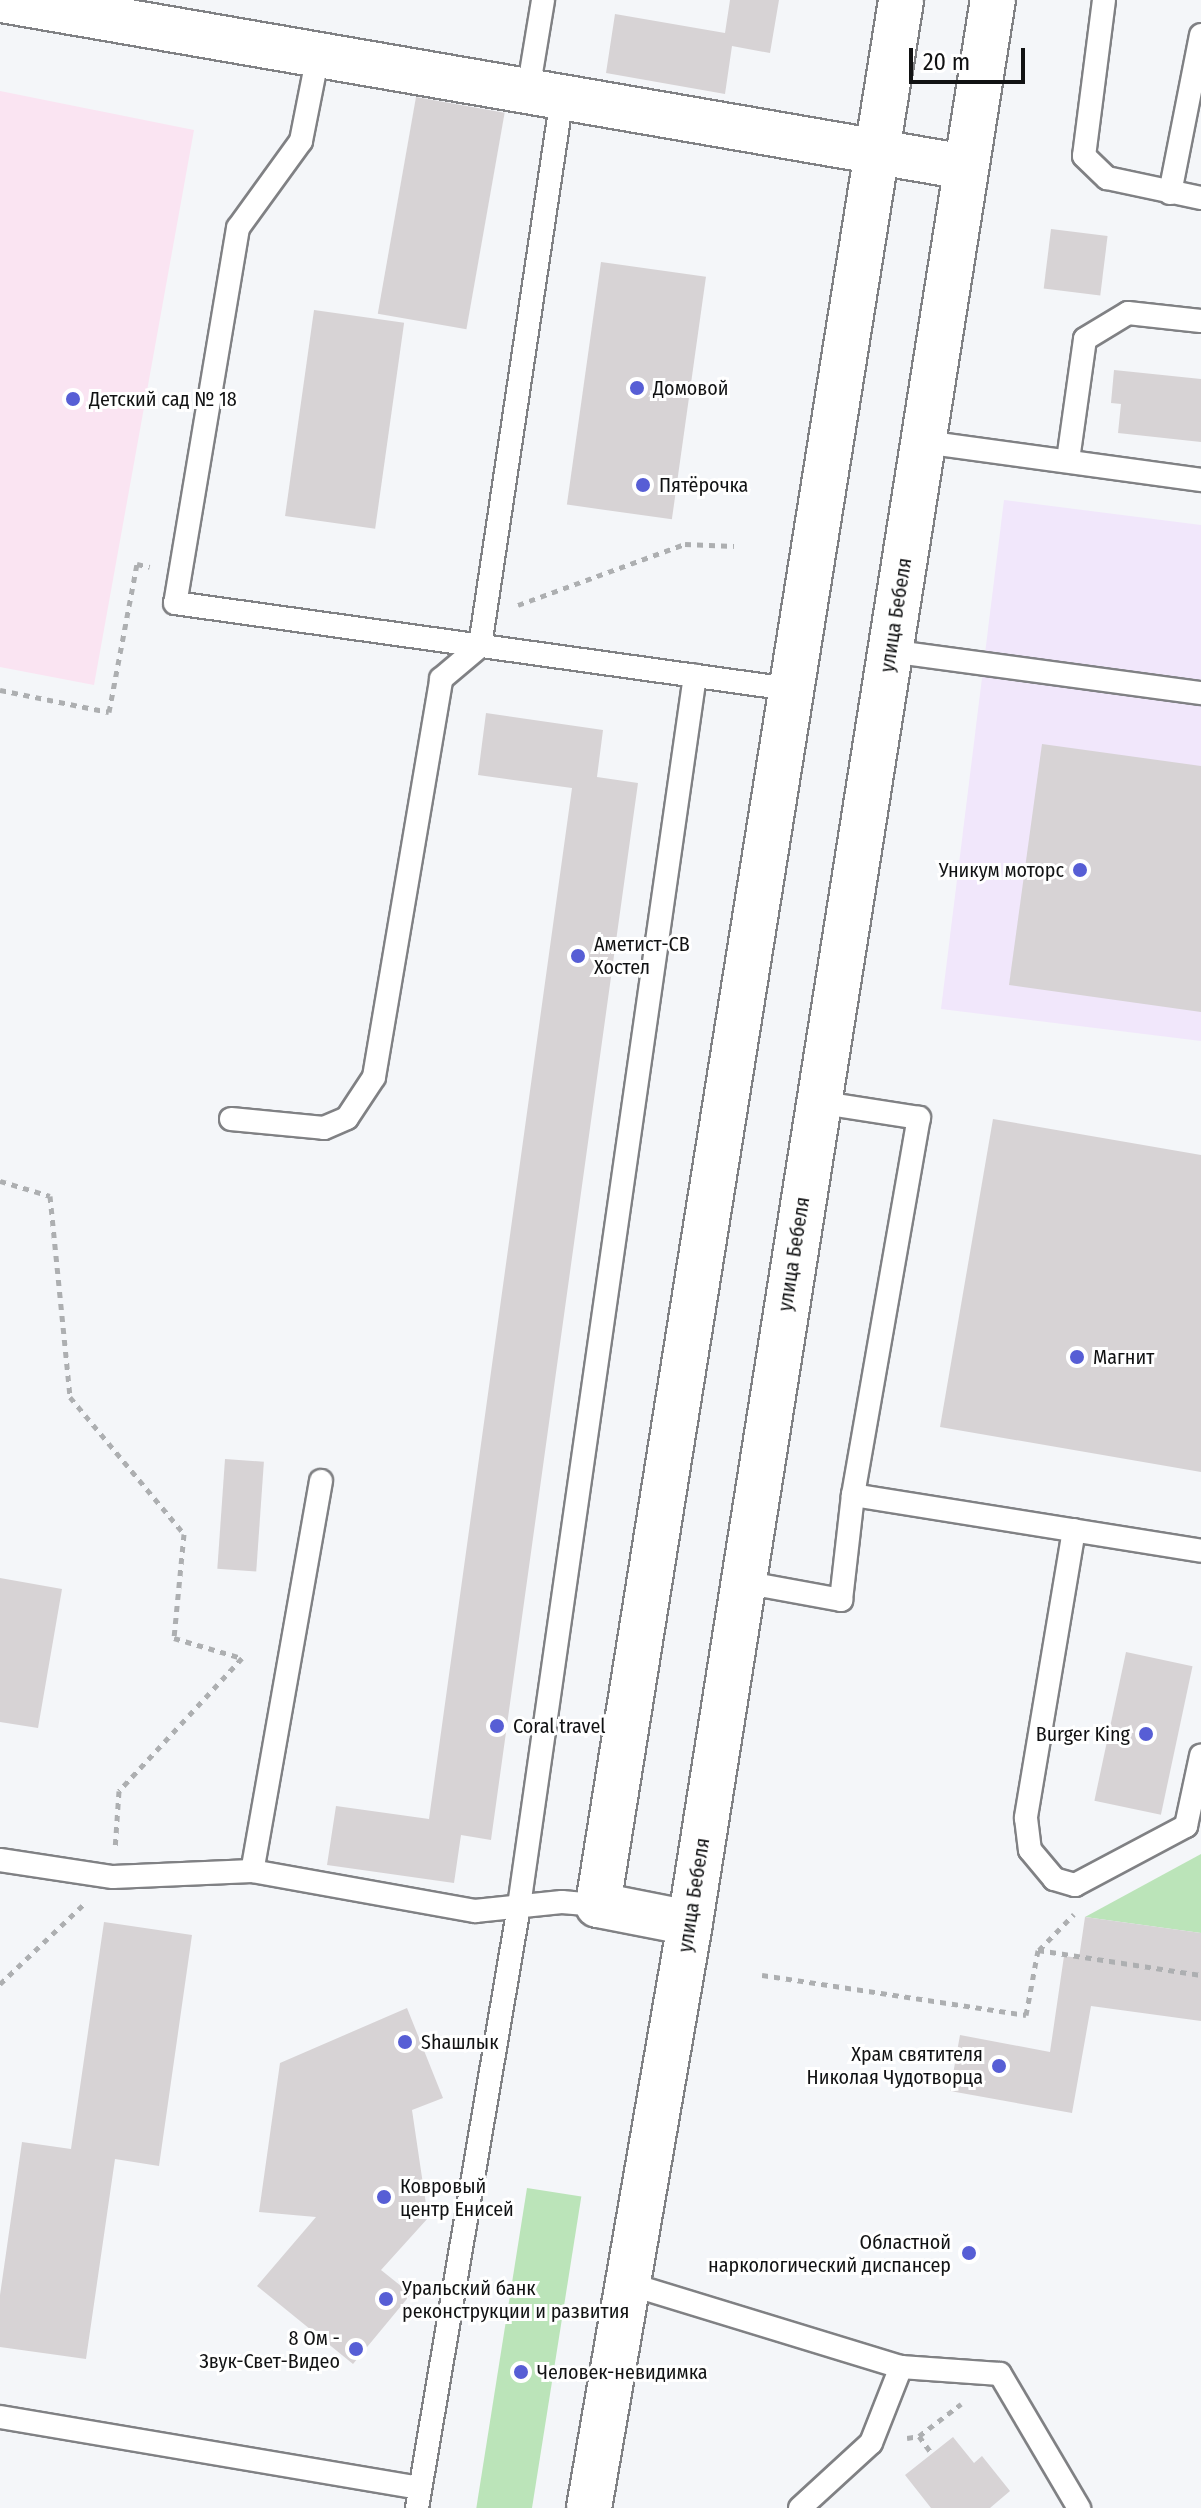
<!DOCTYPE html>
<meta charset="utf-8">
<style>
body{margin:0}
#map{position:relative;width:1201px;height:2508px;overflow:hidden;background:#f4f6f9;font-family:"Fira Sans Condensed",sans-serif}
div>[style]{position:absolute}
.commercial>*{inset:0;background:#f1e7fb}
.education>*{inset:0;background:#fae4f2}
.green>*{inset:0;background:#bbe4b9;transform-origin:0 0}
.building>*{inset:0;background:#d7d3d5;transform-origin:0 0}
.path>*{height:5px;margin-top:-2.5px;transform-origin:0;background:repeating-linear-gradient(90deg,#adafb1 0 6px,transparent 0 12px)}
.roads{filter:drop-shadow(2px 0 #808184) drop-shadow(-2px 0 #808184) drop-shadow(0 2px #808184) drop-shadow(0 -2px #808184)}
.service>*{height:22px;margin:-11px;padding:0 11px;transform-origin:11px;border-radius:11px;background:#fff}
.minor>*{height:44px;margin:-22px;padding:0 22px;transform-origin:22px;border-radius:22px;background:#fff}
.secondary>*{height:44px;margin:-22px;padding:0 22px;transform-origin:22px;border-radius:22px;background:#fff}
.dots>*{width:22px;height:22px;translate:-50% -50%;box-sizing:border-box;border:4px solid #fff;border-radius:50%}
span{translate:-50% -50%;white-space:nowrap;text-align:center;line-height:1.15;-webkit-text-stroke:6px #fff;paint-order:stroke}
.poi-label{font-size:20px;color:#111213}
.left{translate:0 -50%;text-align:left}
.right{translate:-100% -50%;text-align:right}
.street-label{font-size:20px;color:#111213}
.scale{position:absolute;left:909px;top:48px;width:116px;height:36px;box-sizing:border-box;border:4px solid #111213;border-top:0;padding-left:10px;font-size:24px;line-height:28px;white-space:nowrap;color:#111213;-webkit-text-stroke:6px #fff;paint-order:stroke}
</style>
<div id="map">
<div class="commercial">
<div style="clip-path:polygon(1004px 500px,1201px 525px,1201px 1041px,941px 1009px)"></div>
</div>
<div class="education">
<div style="clip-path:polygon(0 91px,194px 130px,94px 685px,0 667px)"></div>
</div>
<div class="green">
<div style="clip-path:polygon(1201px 1854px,1201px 1933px,1085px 1917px)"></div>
<div style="left:527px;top:2188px;width:55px;height:324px;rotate:9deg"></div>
</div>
<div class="building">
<div style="clip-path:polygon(730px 0,779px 0,770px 53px,732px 46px,725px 94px,606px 73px,615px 14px,725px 33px)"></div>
<div style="left:416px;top:97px;width:90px;height:220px;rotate:10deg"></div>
<div style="left:1051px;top:229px;width:57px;height:60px;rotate:7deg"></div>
<div style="left:601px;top:262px;width:106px;height:245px;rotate:8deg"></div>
<div style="left:314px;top:310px;width:91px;height:208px;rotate:8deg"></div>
<div style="clip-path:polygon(1114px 370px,1201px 379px,1201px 442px,1118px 433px,1121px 404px,1111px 403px)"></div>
<div style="clip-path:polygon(486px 713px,603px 730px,597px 777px,638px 783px,491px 1840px,461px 1835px,454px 1883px,327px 1865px,336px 1806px,429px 1819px,572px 788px,478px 775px)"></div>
<div style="clip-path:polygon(1042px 744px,1201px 766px,1201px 1012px,1009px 985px)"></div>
<div style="clip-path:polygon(993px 1119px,1201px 1155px,1201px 1472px,940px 1427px)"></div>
<div style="left:225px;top:1459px;width:39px;height:110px;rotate:4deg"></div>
<div style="clip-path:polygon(0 1578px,62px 1589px,38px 1728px,0 1722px)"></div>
<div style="left:1126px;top:1652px;width:68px;height:152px;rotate:12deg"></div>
<div style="clip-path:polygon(1085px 1917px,1201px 1933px,1201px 2021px,1091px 2006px,1072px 2113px,950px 2091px,960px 2035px,1050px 2052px,1064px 1956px,1079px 1958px)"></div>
<div style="clip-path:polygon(104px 1922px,192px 1935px,159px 2166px,115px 2159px,86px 2359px,0 2347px,0 2295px,22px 2142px,71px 2149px)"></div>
<div style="clip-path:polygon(407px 2008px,443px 2098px,412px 2110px,428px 2218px,381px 2270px,411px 2294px,353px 2364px,257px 2286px,316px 2217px,259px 2212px,280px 2063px)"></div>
<div style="clip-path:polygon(953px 2437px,974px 2463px,982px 2456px,1010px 2491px,990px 2508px,931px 2508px,905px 2475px)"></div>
</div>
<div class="path">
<div style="left:518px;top:605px;width:178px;rotate:-20.1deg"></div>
<div style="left:685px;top:544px;width:49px;rotate:2.3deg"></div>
<div style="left:0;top:690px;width:111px;rotate:11.4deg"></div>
<div style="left:109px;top:712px;width:151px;rotate:-79.3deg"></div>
<div style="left:137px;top:564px;width:13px;rotate:13deg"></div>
<div style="left:0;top:1181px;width:52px;rotate:16.7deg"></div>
<div style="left:50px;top:1196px;width:202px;rotate:84.3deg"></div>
<div style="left:70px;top:1397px;width:178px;rotate:50.2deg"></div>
<div style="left:184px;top:1534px;width:104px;rotate:95.5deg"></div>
<div style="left:174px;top:1638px;width:71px;rotate:16.4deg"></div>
<div style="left:242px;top:1658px;width:181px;rotate:132.8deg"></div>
<div style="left:119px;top:1791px;width:58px;rotate:93.9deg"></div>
<div style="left:1039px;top:1950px;width:50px;rotate:-45.8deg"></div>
<div style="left:762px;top:1975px;width:267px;rotate:8.6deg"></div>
<div style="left:1026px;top:2015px;width:66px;rotate:-79.5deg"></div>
<div style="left:1038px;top:1950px;width:165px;rotate:8.7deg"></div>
<div style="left:0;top:1984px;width:117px;rotate:-43.6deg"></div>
<div style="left:919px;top:2436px;width:22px;rotate:54deg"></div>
<div style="left:907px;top:2438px;width:12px;rotate:-9deg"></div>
<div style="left:919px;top:2436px;width:53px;rotate:-37.3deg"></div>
</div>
<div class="roads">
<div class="service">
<div style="left:1104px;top:0;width:157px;rotate:97.3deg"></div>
<div style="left:1084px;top:156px;width:32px;rotate:44deg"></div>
<div style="left:1107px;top:178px;width:96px;rotate:12deg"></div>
<div style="left:318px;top:55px;width:88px;rotate:101.2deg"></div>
<div style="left:301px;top:141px;width:107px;rotate:125.9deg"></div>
<div style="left:238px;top:228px;width:380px;rotate:99.5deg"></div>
<div style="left:175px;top:603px;width:620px;rotate:7.97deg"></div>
<div style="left:528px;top:91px;width:92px;rotate:-80.6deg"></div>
<div style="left:1170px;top:193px;width:161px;rotate:-78.9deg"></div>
<div style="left:924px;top:442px;width:280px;rotate:7.8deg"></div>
<div style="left:1068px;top:460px;width:122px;rotate:-82deg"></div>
<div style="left:1085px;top:339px;width:50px;rotate:-31.2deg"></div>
<div style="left:1128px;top:313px;width:73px;rotate:6.3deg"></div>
<div style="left:890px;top:651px;width:314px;rotate:7.7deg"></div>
<div style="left:231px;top:1119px;width:93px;rotate:5.5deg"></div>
<div style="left:324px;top:1128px;width:25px;rotate:-23deg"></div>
<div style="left:347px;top:1118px;width:49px;rotate:-56.6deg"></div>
<div style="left:374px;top:1077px;width:404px;rotate:-80.4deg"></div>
<div style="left:441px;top:679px;width:51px;rotate:-40.2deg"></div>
<div style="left:480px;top:646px;width:555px;rotate:-81.5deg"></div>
<div style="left:321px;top:1481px;width:396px;rotate:100deg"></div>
<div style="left:252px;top:1871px;width:227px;rotate:10.2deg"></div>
<div style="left:475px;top:1911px;width:87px;rotate:-5.9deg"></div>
<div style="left:562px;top:1902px;width:36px;rotate:5deg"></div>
<div style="left:853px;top:1495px;width:352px;rotate:9.1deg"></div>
<div style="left:1074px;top:1530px;width:292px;rotate:99.5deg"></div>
<div style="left:1026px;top:1818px;width:32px;rotate:83deg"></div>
<div style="left:1030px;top:1850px;width:38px;rotate:50deg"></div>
<div style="left:1054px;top:1879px;width:22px;rotate:16deg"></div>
<div style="left:1075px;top:1885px;width:126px;rotate:-28deg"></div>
<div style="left:1186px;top:1826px;width:72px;rotate:-77.9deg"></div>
<div style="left:743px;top:1582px;width:100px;rotate:10.4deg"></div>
<div style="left:841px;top:1600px;width:106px;rotate:-83.5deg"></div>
<div style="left:853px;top:1495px;width:383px;rotate:-80.1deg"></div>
<div style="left:919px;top:1118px;width:103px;rotate:-171.1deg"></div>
<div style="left:0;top:1860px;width:114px;rotate:8.6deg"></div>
<div style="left:113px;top:1877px;width:139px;rotate:-2.5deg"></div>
<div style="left:626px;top:2283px;width:288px;rotate:17deg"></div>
<div style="left:901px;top:2367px;width:99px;rotate:4deg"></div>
<div style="left:1000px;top:2374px;width:156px;rotate:59.5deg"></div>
<div style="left:0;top:2417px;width:426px;rotate:9.6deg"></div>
<div style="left:417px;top:2508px;width:611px;rotate:-80.38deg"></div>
<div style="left:519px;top:1906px;width:1243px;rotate:-81.86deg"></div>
<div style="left:800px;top:2508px;width:96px;rotate:-42.5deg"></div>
<div style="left:871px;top:2443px;width:82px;rotate:-68.5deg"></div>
</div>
<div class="minor">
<div style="left:2px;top:0;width:977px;rotate:9.84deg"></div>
<div style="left:690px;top:1923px;width:94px;rotate:-168.9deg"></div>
<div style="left:598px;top:1905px;width:1929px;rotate:-80.96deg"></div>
</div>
<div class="secondary">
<div style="left:589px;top:2508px;width:594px;rotate:-80.2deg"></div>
<div style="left:690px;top:1923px;width:1947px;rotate:-81.05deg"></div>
</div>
</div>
<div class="dots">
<div style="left:637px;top:388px;background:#575ed5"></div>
<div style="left:73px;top:399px;background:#575ed5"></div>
<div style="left:643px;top:485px;background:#575ed5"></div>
<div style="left:1080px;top:870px;background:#575ed5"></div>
<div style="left:578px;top:956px;background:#575ed5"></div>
<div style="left:1077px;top:1357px;background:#575ed5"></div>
<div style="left:497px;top:1726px;background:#575ed5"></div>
<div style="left:1146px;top:1734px;background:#575ed5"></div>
<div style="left:405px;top:2042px;background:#575ed5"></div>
<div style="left:999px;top:2066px;background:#575ed5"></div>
<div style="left:384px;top:2197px;background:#575ed5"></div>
<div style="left:969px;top:2253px;background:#575ed5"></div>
<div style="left:386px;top:2299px;background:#575ed5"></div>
<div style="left:356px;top:2349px;background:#575ed5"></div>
<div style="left:521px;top:2372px;background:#575ed5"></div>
</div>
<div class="poi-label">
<span class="left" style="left:653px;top:388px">Домовой</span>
<span class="left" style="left:89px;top:399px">Детский сад № 18</span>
<span class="left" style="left:659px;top:485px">Пятёрочка</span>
<span class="right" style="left:1064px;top:870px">Уникум моторс</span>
<span class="left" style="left:594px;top:956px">Аметист-СВ<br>Хостел</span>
<span class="left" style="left:1093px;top:1357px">Магнит</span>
<span class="left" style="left:513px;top:1726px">Coral travel</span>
<span class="right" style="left:1130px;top:1734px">Burger King</span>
<span class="left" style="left:421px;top:2042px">Shашлык</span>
<span class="right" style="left:983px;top:2066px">Храм святителя<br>Николая Чудотворца</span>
<span class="left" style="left:400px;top:2198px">Ковровый<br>центр Енисей</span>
<span class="right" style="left:951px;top:2254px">Областной<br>наркологический диспансер</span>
<span class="left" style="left:402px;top:2300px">Уральский банк<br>реконструкции и развития</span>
<span class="right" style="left:340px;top:2350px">8 Ом -<br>Звук-Свет-Видео</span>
<span class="left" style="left:537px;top:2372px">Человек-невидимка</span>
</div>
<div class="street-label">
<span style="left:896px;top:615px;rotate:-81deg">улица Бебеля</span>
<span style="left:794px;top:1254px;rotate:-81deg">улица Бебеля</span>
<span style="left:694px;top:1895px;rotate:-81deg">улица Бебеля</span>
</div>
<div class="scale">20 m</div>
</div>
